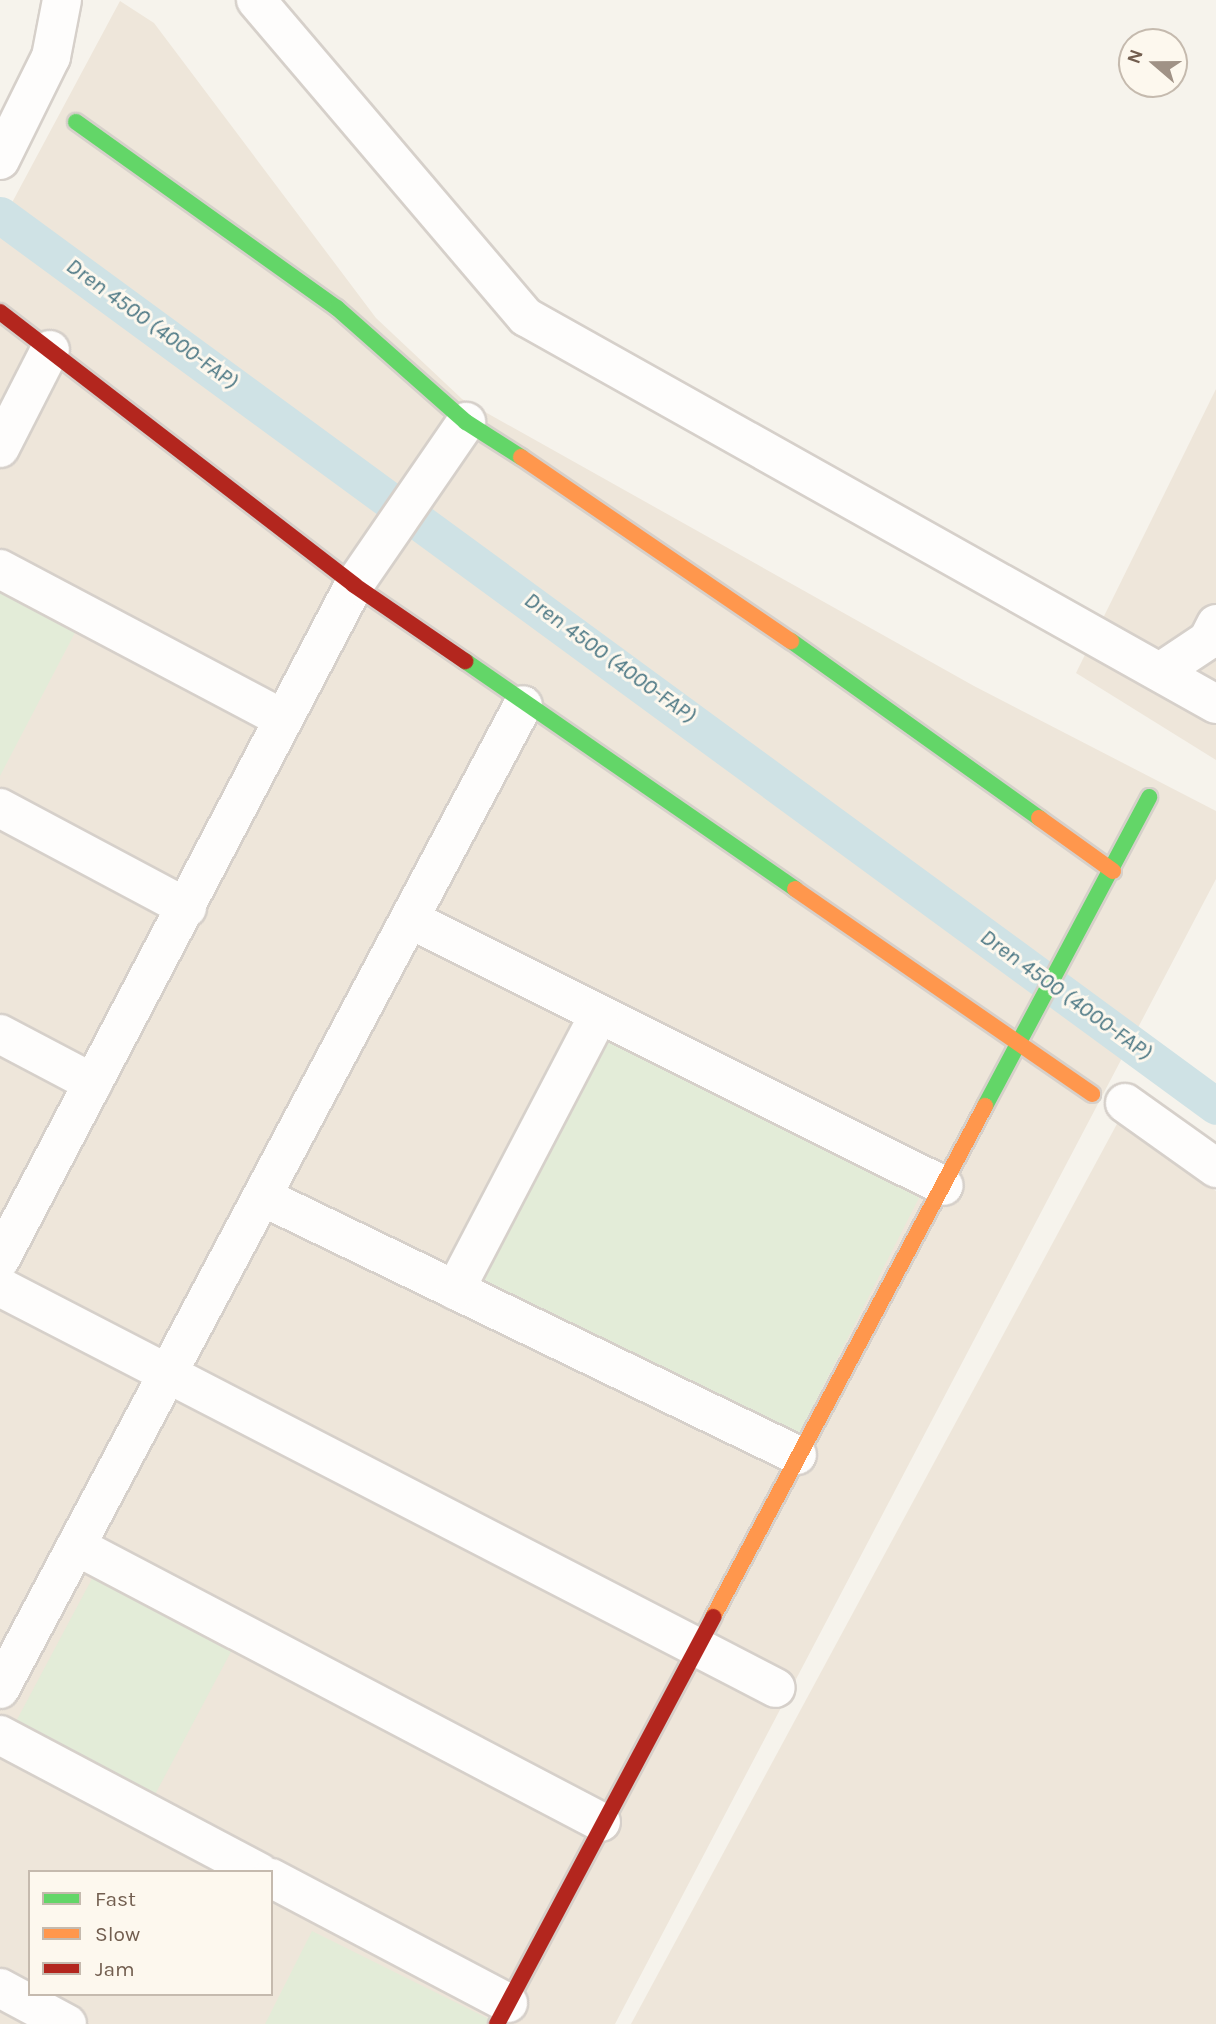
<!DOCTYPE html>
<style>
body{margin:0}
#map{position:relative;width:1216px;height:2024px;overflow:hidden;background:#f6f3ec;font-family:Karla,sans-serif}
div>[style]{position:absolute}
.residential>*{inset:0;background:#eee6da}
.green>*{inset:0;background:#e3ecd8;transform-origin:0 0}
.canal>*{height:37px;margin:-18.5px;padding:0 18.5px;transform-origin:18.5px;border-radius:18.5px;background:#cfe2e5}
.roads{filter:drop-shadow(2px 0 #d6d0ca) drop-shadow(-2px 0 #d6d0ca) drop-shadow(0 2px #d6d0ca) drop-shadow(0 -2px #d6d0ca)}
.street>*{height:38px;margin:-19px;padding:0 19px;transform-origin:19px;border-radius:19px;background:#fefdfc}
.fast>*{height:16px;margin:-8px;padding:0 8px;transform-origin:8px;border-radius:8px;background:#63d668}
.slow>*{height:16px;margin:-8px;padding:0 8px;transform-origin:8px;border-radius:8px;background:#ff974d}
.jam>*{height:16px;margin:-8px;padding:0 8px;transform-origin:8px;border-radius:8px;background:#b3261e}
span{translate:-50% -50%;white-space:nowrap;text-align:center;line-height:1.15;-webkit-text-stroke:6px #fdf8ee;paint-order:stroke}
.water-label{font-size:23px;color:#4a7683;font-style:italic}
.legend{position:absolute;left:28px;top:1870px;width:245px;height:126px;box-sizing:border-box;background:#fdf8ee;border:2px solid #c5baae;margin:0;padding:9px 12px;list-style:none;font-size:21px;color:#725e4f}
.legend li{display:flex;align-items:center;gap:14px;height:35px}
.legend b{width:35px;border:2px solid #c5baae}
.north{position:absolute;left:1118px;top:28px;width:70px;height:70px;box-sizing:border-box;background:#fdf8ee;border:2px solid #c5baae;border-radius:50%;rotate:290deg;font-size:19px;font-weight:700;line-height:28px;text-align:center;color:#725e4f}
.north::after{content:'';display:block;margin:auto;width:24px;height:32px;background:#a09286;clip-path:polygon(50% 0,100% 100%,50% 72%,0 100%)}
</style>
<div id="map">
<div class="residential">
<div style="clip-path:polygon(evenodd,120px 1px,154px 23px,376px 318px,462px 399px,974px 686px,1216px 811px,1216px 879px,615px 2024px,0 2024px,0 225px,120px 1px,30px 1872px,271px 1872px,271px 1994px,30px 1994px,30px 1872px)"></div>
<div style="clip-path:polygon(1216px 389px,1216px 760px,1076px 673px)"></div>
<div style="clip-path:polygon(1118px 1122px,1216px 1191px,1216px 2024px,631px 2024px)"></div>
</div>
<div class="green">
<div style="clip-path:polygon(0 582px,79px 625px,0 776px)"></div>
<div style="left:602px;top:1036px;width:356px;height:272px;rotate:27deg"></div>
<div style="left:95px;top:1573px;width:157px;height:181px;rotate:28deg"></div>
<div style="clip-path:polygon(312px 1931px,489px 2019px,486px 2024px,265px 2024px)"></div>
</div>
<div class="canal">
<div style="left:0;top:215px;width:1507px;rotate:36.23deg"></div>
</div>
<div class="roads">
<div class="street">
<div style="left:256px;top:0;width:416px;rotate:49.6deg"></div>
<div style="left:526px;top:317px;width:791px;rotate:29.29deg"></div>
<div style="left:0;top:160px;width:115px;rotate:-63.7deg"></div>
<div style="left:51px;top:57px;width:58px;rotate:-79.1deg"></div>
<div style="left:0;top:448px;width:110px;rotate:-63deg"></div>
<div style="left:0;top:569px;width:318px;rotate:27.9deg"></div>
<div style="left:1160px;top:672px;width:58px;rotate:-33.7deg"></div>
<div style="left:1208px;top:640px;width:18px;rotate:-63deg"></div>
<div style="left:0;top:808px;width:212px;rotate:28.1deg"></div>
<div style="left:413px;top:921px;width:593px;rotate:26.52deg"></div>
<div style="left:0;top:1034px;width:105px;rotate:27.8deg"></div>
<div style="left:1125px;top:1103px;width:112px;rotate:35.5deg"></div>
<div style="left:263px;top:1197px;width:593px;rotate:25.79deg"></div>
<div style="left:0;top:1260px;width:762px;rotate:-62.33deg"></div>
<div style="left:354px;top:585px;width:198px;rotate:-55.5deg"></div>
<div style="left:0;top:1287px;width:873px;rotate:27.33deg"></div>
<div style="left:455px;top:1290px;width:311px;rotate:-62.4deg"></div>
<div style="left:76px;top:1546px;width:593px;rotate:27.73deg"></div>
<div style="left:0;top:1689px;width:1114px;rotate:-62.01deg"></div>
<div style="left:0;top:1735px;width:293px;rotate:27.9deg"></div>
<div style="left:271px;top:1878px;width:268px;rotate:27.8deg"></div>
<div style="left:0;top:1988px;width:76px;rotate:28.2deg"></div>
</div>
<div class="fast">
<div style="left:76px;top:122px;width:320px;rotate:35.5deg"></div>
<div style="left:337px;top:308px;width:172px;rotate:41.5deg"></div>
<div style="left:466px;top:422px;width:65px;rotate:32.5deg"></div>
<div style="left:791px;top:641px;width:305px;rotate:35.5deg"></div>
<div style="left:465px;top:661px;width:401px;rotate:34.6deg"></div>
<div style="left:985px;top:1106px;width:350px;rotate:-62deg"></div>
</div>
<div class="slow">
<div style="left:521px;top:457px;width:327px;rotate:34.3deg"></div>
<div style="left:1039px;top:818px;width:91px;rotate:35.6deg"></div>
<div style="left:795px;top:889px;width:361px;rotate:34.6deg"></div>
<div style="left:713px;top:1617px;width:579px;rotate:-61.97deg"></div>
</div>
<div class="jam">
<div style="left:0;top:312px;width:447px;rotate:37.6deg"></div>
<div style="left:354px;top:585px;width:135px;rotate:34.4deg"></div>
<div style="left:497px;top:2024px;width:461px;rotate:-62deg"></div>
</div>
</div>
<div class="water-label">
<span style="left:152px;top:324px;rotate:36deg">Dren 4500 (4000-FAP)</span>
<span style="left:610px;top:658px;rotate:36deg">Dren 4500 (4000-FAP)</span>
<span style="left:1066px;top:995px;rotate:36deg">Dren 4500 (4000-FAP)</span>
</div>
<ul class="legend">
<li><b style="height:9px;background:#63d668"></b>Fast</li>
<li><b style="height:9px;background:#ff974d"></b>Slow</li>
<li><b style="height:9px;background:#b3261e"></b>Jam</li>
</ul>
<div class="north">N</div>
</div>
